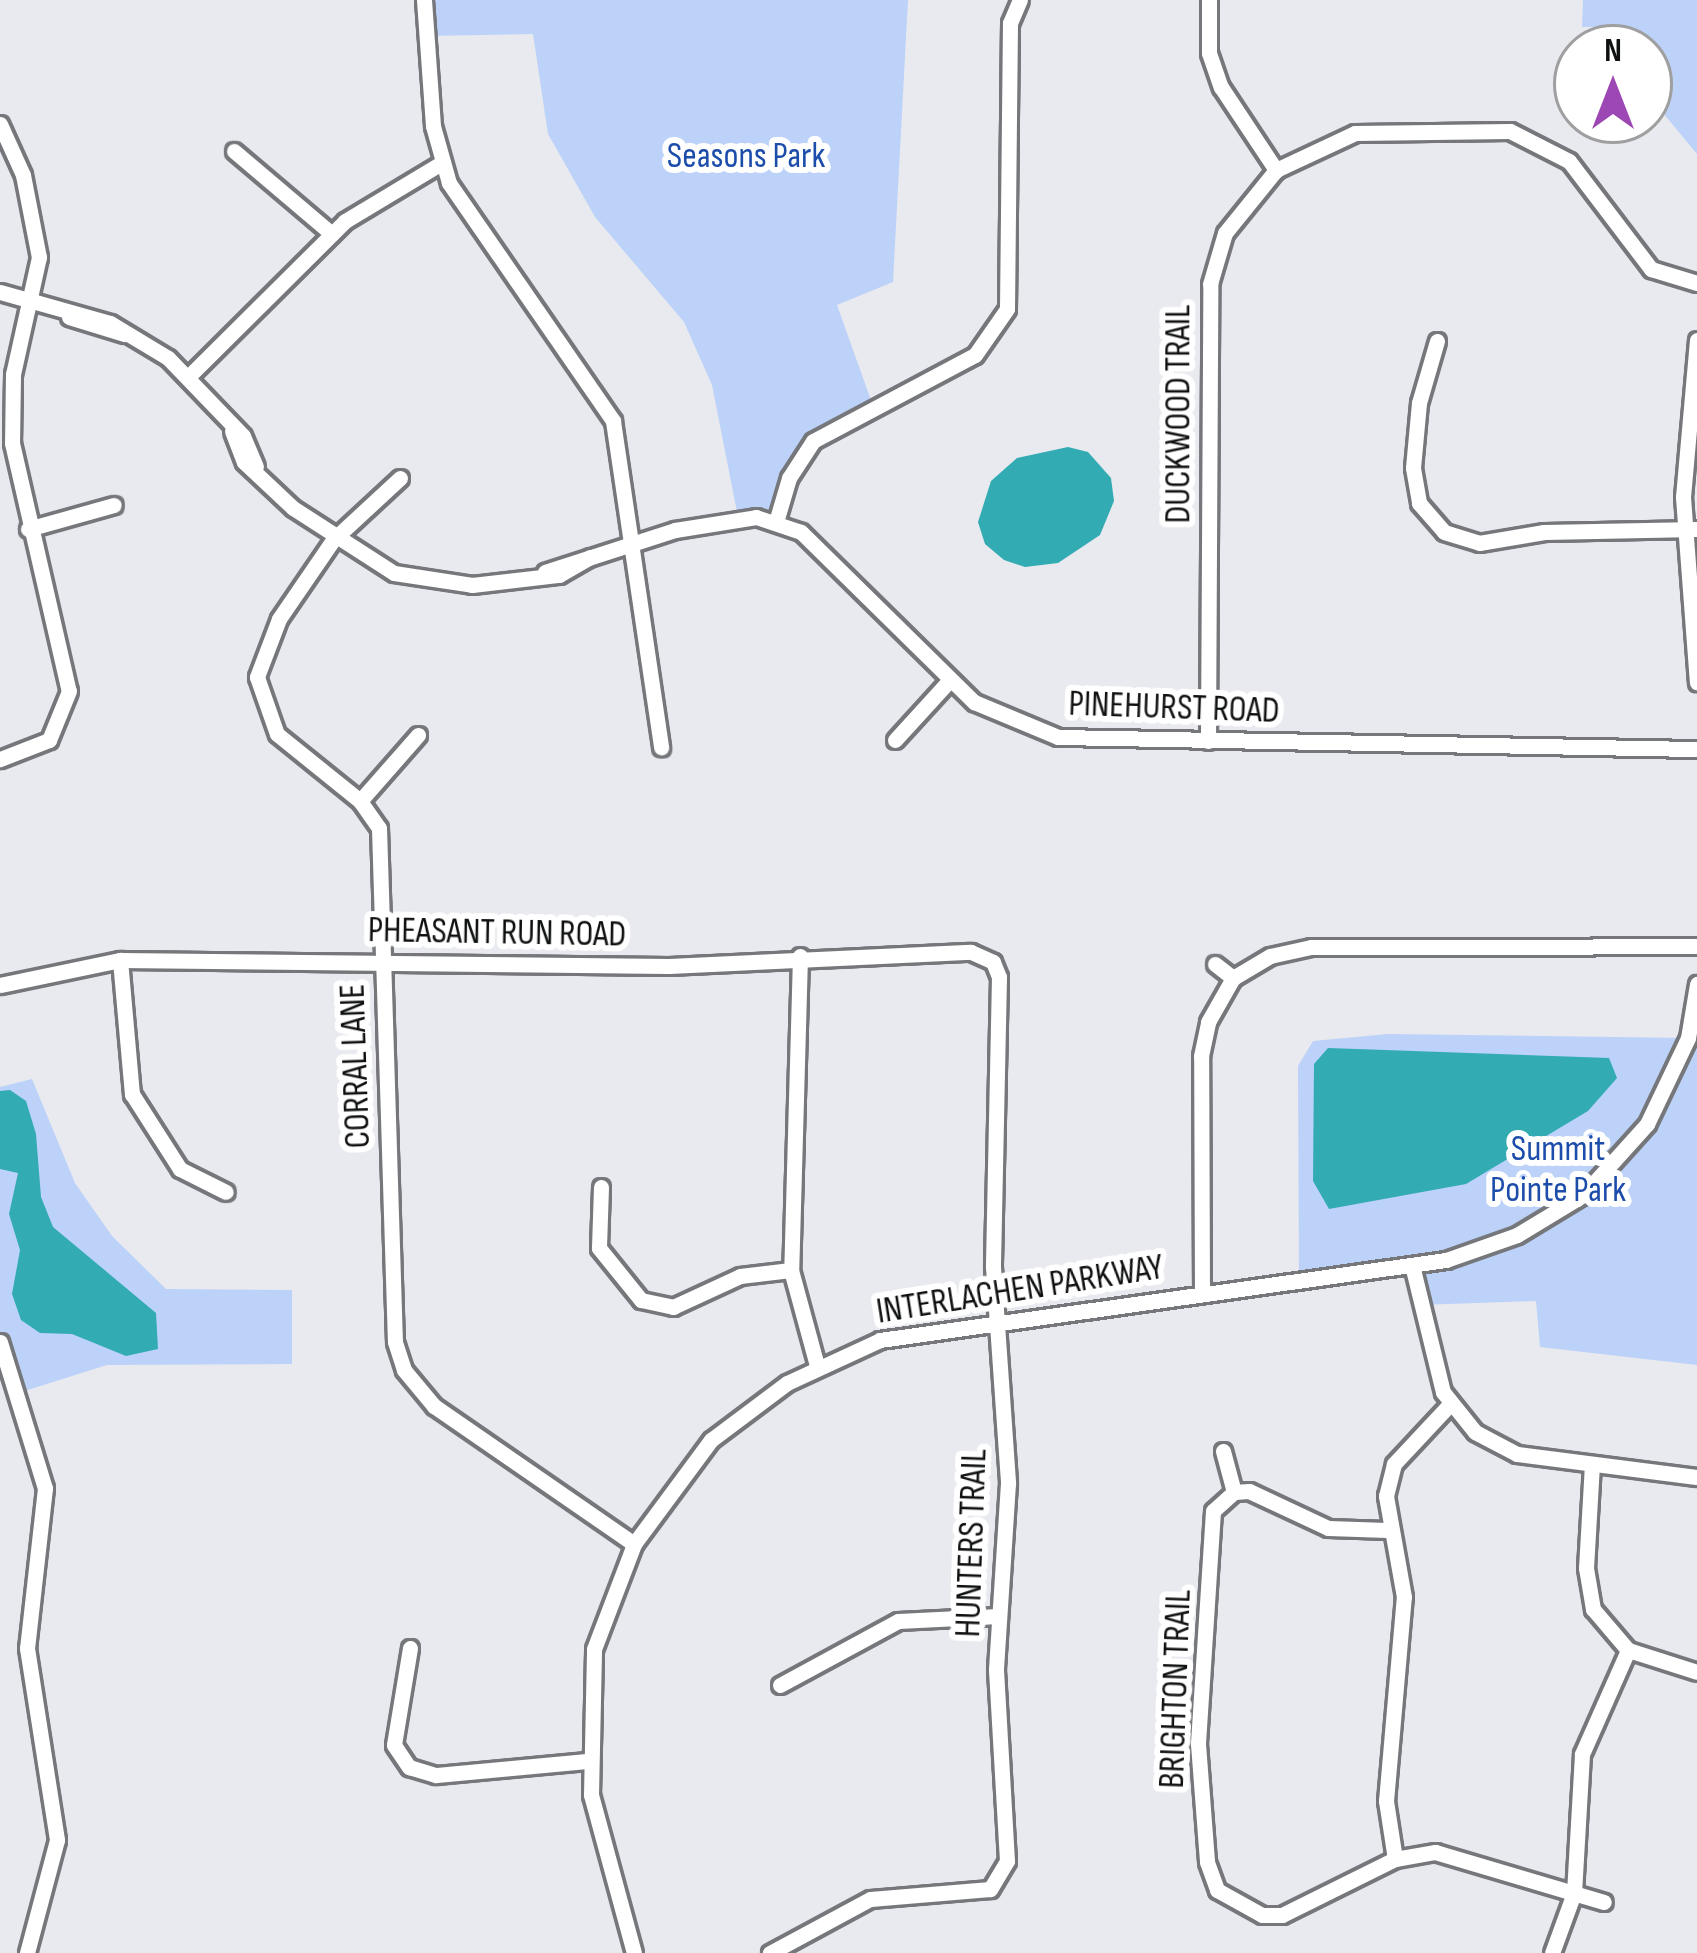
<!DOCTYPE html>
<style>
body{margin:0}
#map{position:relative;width:1697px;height:1953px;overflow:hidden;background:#e8eaef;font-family:"Sofia Sans Condensed",sans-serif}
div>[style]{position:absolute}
.green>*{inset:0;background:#bcd2f8}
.water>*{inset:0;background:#32abb3}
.roads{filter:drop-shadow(3px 0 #75777b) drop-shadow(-3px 0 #75777b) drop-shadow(0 3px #75777b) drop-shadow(0 -3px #75777b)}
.minor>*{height:15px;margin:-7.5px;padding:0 7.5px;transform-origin:7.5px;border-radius:7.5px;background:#fff}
span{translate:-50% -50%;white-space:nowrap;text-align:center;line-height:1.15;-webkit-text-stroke:12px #fff;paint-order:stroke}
.park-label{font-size:36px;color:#1d4dab}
.street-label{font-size:36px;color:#0f1011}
.north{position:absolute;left:1553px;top:24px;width:120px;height:120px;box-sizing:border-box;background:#fff;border:3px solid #9f9fa0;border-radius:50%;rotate:0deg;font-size:33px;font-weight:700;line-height:48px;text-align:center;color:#0f1011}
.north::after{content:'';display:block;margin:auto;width:42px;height:54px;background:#9c47b4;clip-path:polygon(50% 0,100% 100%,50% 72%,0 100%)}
</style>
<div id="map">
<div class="green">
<div style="clip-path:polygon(425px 0,908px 0,893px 282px,837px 305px,873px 406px,813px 441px,776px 522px,738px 517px,712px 385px,684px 322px,595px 217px,548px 134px,533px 34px,425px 36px)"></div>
<div style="clip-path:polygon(1583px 0,1697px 0,1697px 154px,1649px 96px,1649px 48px,1612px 48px,1596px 27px,1582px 27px)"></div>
<div style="clip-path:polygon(1697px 984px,1697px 1365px,1540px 1347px,1536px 1301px,1420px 1305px,1411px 1266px,1299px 1280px,1298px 1066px,1313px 1041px,1388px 1034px,1687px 1038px)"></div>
<div style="clip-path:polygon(32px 1079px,75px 1183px,112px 1236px,166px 1289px,292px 1290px,292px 1364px,107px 1365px,18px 1393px,0 1342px,0 1087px)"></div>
</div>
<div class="water">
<div style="clip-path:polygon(1068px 447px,1088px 452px,1111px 478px,1114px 501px,1100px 535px,1058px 563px,1025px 567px,1004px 560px,985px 544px,978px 522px,991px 481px,1017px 458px)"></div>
<div style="clip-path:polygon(1328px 1048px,1609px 1058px,1617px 1078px,1588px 1111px,1466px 1184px,1329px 1209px,1313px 1181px,1314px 1064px)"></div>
<div style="clip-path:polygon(10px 1090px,26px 1101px,36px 1134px,41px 1197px,53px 1227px,156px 1313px,158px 1349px,126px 1356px,72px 1334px,40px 1333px,21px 1320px,12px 1294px,20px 1250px,9px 1214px,18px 1173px,0 1169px,0 1091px)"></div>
</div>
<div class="roads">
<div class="minor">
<div style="left:424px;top:0;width:126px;rotate:85.9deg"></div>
<div style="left:433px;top:126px;width:59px;rotate:74.3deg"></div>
<div style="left:449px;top:183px;width:289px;rotate:55.4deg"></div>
<div style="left:613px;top:421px;width:330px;rotate:81.6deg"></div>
<div style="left:1209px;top:0;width:53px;rotate:90deg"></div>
<div style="left:1209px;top:53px;width:36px;rotate:71deg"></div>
<div style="left:1221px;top:87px;width:100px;rotate:56.5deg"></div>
<div style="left:0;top:124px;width:56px;rotate:65.7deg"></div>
<div style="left:23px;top:175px;width:84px;rotate:79deg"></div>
<div style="left:39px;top:257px;width:120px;rotate:102.5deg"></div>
<div style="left:13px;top:374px;width:69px;rotate:90.8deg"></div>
<div style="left:12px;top:443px;width:254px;rotate:77.1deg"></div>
<div style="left:69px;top:691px;width:53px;rotate:112.2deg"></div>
<div style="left:49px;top:740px;width:53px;rotate:158.8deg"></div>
<div style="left:234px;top:151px;width:128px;rotate:40.3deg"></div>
<div style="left:0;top:292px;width:114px;rotate:15.7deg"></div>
<div style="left:110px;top:323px;width:68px;rotate:31.1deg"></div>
<div style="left:168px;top:358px;width:108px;rotate:46.1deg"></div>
<div style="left:243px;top:436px;width:33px;rotate:67deg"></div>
<div style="left:69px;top:317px;width:58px;rotate:17.2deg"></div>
<div style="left:1697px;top:340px;width:158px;rotate:95.1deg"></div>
<div style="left:1683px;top:497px;width:186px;rotate:85.7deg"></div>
<div style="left:1437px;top:341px;width:65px;rotate:106.2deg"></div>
<div style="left:1419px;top:403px;width:65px;rotate:95.3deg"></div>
<div style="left:1413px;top:468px;width:36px;rotate:80deg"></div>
<div style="left:1419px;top:503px;width:38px;rotate:49deg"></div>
<div style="left:1444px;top:532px;width:37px;rotate:17deg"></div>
<div style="left:1479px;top:543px;width:66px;rotate:-9.6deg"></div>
<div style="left:1544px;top:532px;width:153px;rotate:-1.1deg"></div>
<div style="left:188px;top:377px;width:221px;rotate:-44.8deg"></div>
<div style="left:345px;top:221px;width:114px;rotate:-31deg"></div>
<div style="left:232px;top:431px;width:33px;rotate:69deg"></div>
<div style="left:244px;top:462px;width:67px;rotate:43.2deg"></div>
<div style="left:293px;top:508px;width:120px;rotate:32.8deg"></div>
<div style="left:394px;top:573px;width:79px;rotate:8.7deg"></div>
<div style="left:472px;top:585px;width:88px;rotate:-6.6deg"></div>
<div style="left:559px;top:575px;width:36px;rotate:-30deg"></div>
<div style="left:400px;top:478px;width:91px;rotate:137.2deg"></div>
<div style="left:333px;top:540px;width:96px;rotate:124.4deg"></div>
<div style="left:279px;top:619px;width:62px;rotate:110.8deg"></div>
<div style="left:257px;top:677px;width:60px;rotate:70.7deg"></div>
<div style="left:277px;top:734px;width:107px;rotate:38.9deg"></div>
<div style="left:360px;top:801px;width:33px;rotate:55deg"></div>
<div style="left:379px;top:828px;width:514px;rotate:88.22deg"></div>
<div style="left:395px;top:1342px;width:29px;rotate:72deg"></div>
<div style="left:404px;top:1370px;width:47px;rotate:50.2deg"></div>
<div style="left:434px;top:1406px;width:243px;rotate:34.6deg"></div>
<div style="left:776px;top:522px;width:46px;rotate:-73.5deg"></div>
<div style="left:789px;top:478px;width:44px;rotate:-57deg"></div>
<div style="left:813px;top:441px;width:183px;rotate:-28deg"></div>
<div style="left:975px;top:355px;width:56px;rotate:-55.2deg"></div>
<div style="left:1007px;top:309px;width:286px;rotate:-89.4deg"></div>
<div style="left:1010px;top:23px;width:25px;rotate:-67deg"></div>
<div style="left:28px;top:529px;width:89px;rotate:-15.6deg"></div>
<div style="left:545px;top:572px;width:137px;rotate:-17.9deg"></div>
<div style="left:675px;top:530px;width:82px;rotate:-9.1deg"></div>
<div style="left:756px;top:517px;width:47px;rotate:18.4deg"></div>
<div style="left:801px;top:532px;width:243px;rotate:44.5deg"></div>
<div style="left:974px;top:702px;width:91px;rotate:22.6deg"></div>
<div style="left:1058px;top:737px;width:639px;rotate:1.08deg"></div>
<div style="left:895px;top:740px;width:77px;rotate:-47.6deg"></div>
<div style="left:1208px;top:741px;width:457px;rotate:-89.7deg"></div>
<div style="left:1210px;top:284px;width:53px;rotate:-73.6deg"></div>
<div style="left:1225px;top:233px;width:81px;rotate:-51deg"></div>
<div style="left:1276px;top:170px;width:87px;rotate:-25.1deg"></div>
<div style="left:1355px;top:133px;width:155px;rotate:-0.7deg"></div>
<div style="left:1510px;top:131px;width:66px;rotate:27deg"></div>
<div style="left:1569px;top:161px;width:136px;rotate:52.8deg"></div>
<div style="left:1651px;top:269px;width:48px;rotate:16.9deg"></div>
<div style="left:360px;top:801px;width:88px;rotate:-48.7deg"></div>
<div style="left:800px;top:956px;width:314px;rotate:91.6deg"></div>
<div style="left:791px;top:1270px;width:99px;rotate:74.8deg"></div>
<div style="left:120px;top:960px;width:135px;rotate:84.9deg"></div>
<div style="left:132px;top:1094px;width:89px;rotate:57.4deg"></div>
<div style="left:180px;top:1169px;width:51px;rotate:26.6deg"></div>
<div style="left:1215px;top:964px;width:23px;rotate:38deg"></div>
<div style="left:0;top:985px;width:123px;rotate:-11.8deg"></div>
<div style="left:120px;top:960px;width:549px;rotate:0.63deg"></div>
<div style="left:669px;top:966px;width:302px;rotate:-2.7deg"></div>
<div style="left:971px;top:952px;width:24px;rotate:24deg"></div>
<div style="left:993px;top:962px;width:16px;rotate:68deg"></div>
<div style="left:999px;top:977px;width:290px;rotate:91.2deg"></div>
<div style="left:993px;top:1267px;width:217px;rotate:86deg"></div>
<div style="left:1008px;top:1483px;width:187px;rotate:93.7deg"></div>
<div style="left:996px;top:1670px;width:191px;rotate:86.7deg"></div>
<div style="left:1007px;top:1861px;width:33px;rotate:121deg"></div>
<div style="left:990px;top:1889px;width:120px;rotate:175.2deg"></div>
<div style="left:870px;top:1899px;width:114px;rotate:151.6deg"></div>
<div style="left:601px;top:1187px;width:61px;rotate:91.9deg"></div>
<div style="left:599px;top:1248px;width:67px;rotate:51.1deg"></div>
<div style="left:641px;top:1300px;width:33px;rotate:12deg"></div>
<div style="left:673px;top:1307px;width:74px;rotate:-24.8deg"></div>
<div style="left:740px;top:1276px;width:51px;rotate:-6.7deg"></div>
<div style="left:1412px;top:1265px;width:131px;rotate:76.3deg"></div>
<div style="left:1443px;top:1392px;width:51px;rotate:51.3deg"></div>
<div style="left:1475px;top:1432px;width:47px;rotate:27.6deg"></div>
<div style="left:1517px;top:1454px;width:181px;rotate:7.3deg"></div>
<div style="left:1202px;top:1292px;width:236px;rotate:-90.2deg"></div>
<div style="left:1201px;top:1056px;width:35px;rotate:-78deg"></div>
<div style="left:1208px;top:1022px;width:51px;rotate:-60.4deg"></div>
<div style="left:1233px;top:978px;width:43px;rotate:-30.7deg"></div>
<div style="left:1270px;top:956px;width:42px;rotate:-12.4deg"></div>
<div style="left:1311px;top:947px;width:386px;rotate:-0.1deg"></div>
<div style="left:0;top:1342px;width:153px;rotate:72.9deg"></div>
<div style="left:45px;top:1488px;width:161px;rotate:96.4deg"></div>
<div style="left:27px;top:1648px;width:194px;rotate:81.1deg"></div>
<div style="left:57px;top:1840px;width:117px;rotate:104.9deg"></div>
<div style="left:1223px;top:1451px;width:42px;rotate:75deg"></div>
<div style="left:1592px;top:1464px;width:104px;rotate:93.3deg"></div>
<div style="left:1586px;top:1568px;width:42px;rotate:80.3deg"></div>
<div style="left:1593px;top:1609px;width:54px;rotate:49.5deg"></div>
<div style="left:1628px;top:1650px;width:72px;rotate:17.7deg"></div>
<div style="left:1387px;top:1530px;width:59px;rotate:-178.1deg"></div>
<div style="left:1328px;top:1528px;width:87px;rotate:-154.9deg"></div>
<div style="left:1249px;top:1491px;width:15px;rotate:176deg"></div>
<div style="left:1234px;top:1492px;width:28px;rotate:138deg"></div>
<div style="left:1213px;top:1511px;width:233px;rotate:93.7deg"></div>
<div style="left:1198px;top:1744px;width:118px;rotate:85.6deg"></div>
<div style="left:1207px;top:1862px;width:30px;rotate:70deg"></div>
<div style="left:1217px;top:1890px;width:51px;rotate:29.1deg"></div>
<div style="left:1262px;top:1915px;width:20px"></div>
<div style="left:1282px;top:1915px;width:126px;rotate:-26.4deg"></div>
<div style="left:1395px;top:1859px;width:41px;rotate:-9.9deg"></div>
<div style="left:1435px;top:1852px;width:176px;rotate:16.5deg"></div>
<div style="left:410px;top:1648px;width:98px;rotate:99.4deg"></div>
<div style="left:394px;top:1745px;width:27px;rotate:56deg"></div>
<div style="left:409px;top:1767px;width:28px;rotate:17deg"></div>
<div style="left:436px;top:1775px;width:152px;rotate:-5.3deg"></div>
<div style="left:780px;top:1685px;width:134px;rotate:-28.5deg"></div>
<div style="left:898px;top:1621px;width:101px;rotate:-2.8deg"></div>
<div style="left:1395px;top:1859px;width:59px;rotate:-98.8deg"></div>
<div style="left:1386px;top:1801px;width:205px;rotate:-85deg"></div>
<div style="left:1404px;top:1597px;width:103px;rotate:-100.1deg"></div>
<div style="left:1386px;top:1496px;width:33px;rotate:-76deg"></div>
<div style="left:1394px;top:1464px;width:81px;rotate:-47deg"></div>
<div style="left:634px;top:1953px;width:164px;rotate:-105.2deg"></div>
<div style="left:591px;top:1795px;width:146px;rotate:-88.8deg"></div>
<div style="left:594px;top:1649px;width:112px;rotate:-69.1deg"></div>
<div style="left:634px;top:1544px;width:129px;rotate:-53.5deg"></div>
<div style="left:711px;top:1440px;width:95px;rotate:-36.9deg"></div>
<div style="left:787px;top:1383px;width:102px;rotate:-24.8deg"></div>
<div style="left:880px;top:1340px;width:572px;rotate:-8.05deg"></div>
<div style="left:1446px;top:1260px;width:75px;rotate:-19.4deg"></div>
<div style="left:1517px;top:1235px;width:77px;rotate:-31.2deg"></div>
<div style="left:1583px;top:1195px;width:96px;rotate:-48deg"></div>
<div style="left:1647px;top:1124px;width:95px;rotate:-64.5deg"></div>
<div style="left:1688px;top:1038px;width:55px;rotate:-80.5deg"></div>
<div style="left:1552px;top:1953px;width:64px;rotate:-69.9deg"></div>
<div style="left:1574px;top:1893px;width:139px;rotate:-86.7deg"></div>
<div style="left:1582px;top:1754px;width:114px;rotate:-66.1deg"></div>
</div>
</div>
<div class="park-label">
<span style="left:746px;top:157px">Seasons Park</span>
<span style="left:1558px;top:1170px">Summit<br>Pointe Park</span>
</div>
<div class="street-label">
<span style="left:1179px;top:414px;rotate:-90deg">DUCKWOOD TRAIL</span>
<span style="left:1174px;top:708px;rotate:2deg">PINEHURST ROAD</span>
<span style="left:497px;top:933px;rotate:1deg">PHEASANT RUN ROAD</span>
<span style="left:356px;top:1066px;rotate:-92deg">CORRAL LANE</span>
<span style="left:1020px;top:1290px;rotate:-9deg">INTERLACHEN PARKWAY</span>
<span style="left:972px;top:1543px;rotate:-88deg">HUNTERS TRAIL</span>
<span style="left:1176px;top:1689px;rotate:-88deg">BRIGHTON TRAIL</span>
</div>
<div class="north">N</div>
</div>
